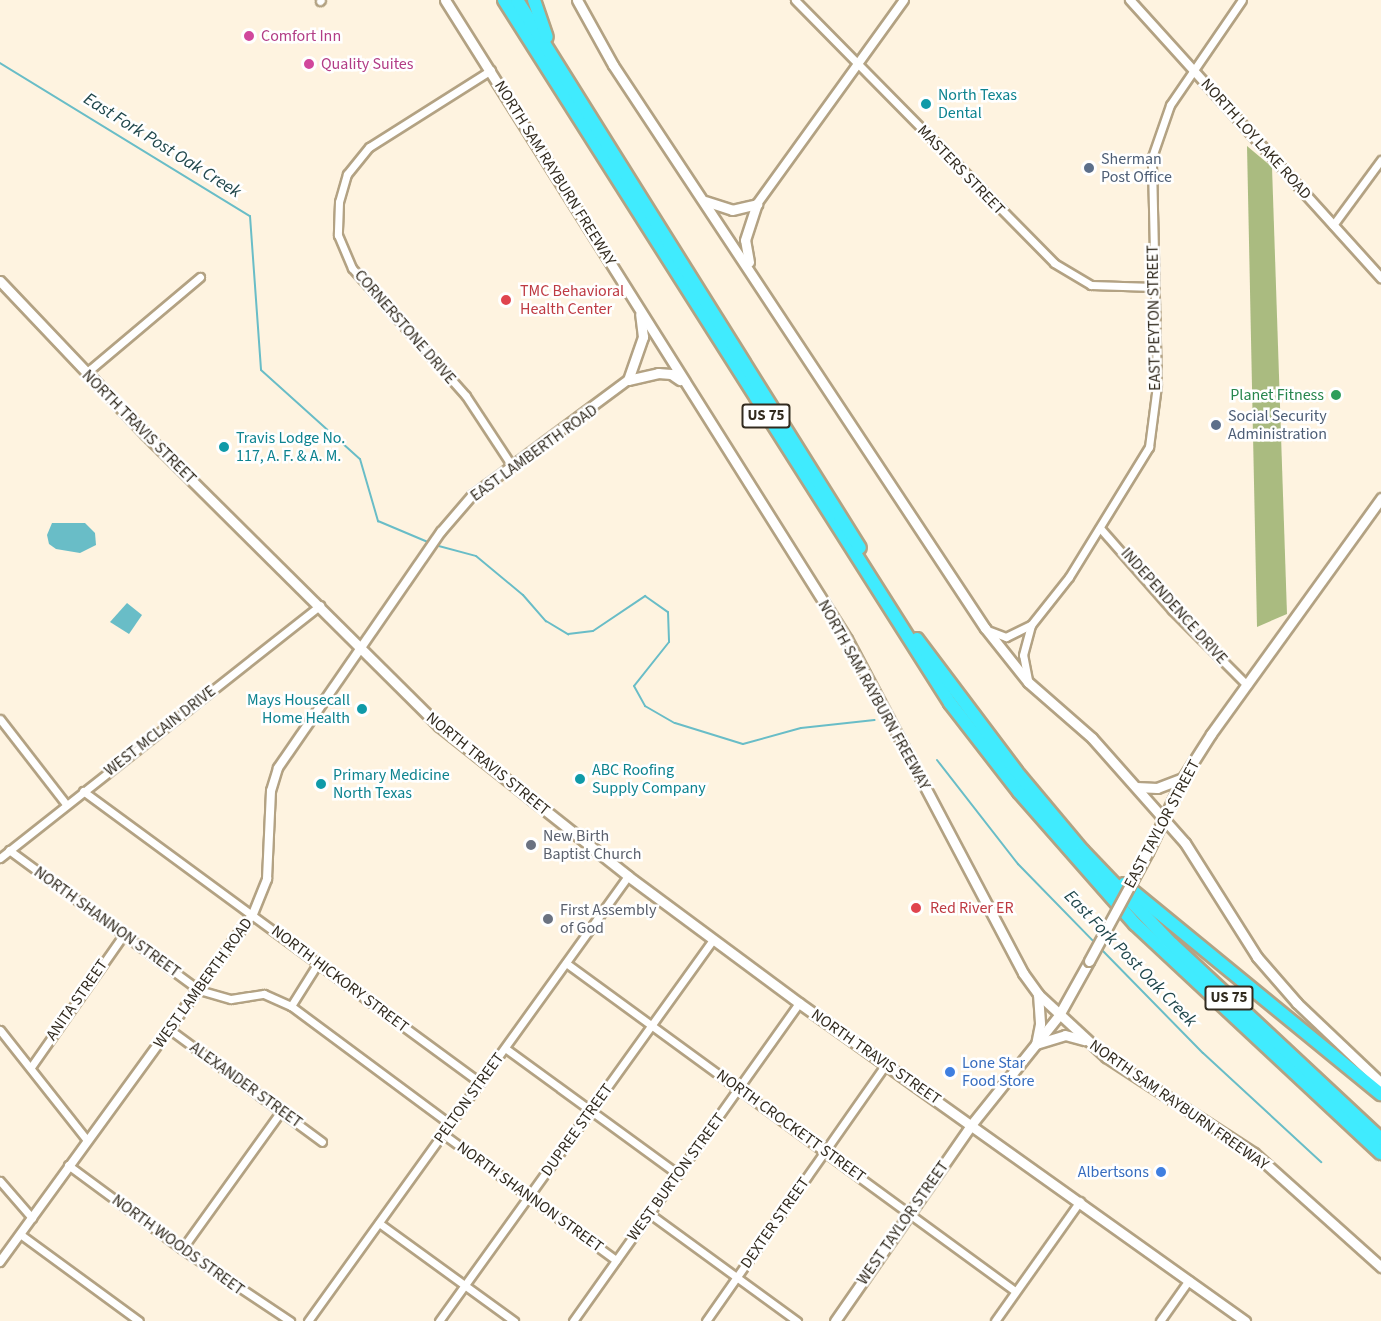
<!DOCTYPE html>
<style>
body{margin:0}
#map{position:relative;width:1381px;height:1321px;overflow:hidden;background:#fef3e0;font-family:"Source Sans 3",sans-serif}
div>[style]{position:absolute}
.forest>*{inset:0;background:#aabb80}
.water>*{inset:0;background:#69bdc7}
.stream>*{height:2px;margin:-1px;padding:0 1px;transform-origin:1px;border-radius:1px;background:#69bdc7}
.roads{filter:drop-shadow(2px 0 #b3a283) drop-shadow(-2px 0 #b3a283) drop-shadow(0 2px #b3a283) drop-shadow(0 -2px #b3a283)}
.minor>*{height:7px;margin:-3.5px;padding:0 3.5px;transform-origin:3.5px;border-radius:3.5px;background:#fff}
.tertiary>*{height:8px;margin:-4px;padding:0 4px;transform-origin:4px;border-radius:4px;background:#fff}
.secondary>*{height:9px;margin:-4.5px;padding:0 4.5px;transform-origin:4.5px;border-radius:4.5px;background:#fff}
.motorway>*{height:12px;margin:-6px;padding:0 6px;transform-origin:6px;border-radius:6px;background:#40ebfe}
.bridges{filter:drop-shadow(2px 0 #b3a283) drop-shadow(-2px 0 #b3a283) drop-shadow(0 2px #b3a283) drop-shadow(0 -2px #b3a283)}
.secondary-bridge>*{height:9px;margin:-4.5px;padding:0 4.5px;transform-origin:4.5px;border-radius:4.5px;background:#fff}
.dots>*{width:16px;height:16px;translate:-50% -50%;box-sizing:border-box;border:3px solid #fff;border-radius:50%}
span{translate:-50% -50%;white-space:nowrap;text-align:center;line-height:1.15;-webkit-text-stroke:5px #fff;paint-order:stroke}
.shield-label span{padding:2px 4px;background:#fff;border:2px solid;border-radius:4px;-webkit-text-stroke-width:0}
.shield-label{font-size:15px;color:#322b1f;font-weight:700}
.hotel-label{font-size:16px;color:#b23c85}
.left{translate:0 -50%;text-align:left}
.culture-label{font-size:16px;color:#0d838f}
.right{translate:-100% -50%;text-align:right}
.street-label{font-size:16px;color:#322b1f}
.service-label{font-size:16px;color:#4e5e75}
.health-label{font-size:16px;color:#be3a42}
.leisure-label{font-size:16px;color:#27864d}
.worship-label{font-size:16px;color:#5b616d}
.shop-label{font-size:16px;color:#366cbe}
.water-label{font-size:18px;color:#21484d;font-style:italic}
</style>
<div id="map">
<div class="forest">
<div style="clip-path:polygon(1247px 146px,1272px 167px,1287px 614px,1257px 627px)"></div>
</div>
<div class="water">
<div style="clip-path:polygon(52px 523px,85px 523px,95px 533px,96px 545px,80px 553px,56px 549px,49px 544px,47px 535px)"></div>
<div style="clip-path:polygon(127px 603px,142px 615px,129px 634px,110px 622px)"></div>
</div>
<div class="stream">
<div style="left:0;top:63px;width:293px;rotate:31.5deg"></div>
<div style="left:250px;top:216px;width:154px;rotate:85.9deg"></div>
<div style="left:261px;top:370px;width:133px;rotate:42deg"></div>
<div style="left:360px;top:459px;width:65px;rotate:73.8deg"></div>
<div style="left:378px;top:521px;width:56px;rotate:22.9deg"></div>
<div style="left:435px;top:545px;width:42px;rotate:15deg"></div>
<div style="left:476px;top:556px;width:61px;rotate:39.7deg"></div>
<div style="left:523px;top:595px;width:35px;rotate:49deg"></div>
<div style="left:546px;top:621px;width:26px;rotate:31deg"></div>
<div style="left:568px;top:634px;width:25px;rotate:-7deg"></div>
<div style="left:593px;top:631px;width:63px;rotate:-33.9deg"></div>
<div style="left:645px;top:596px;width:28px;rotate:35deg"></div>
<div style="left:668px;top:612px;width:30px;rotate:88deg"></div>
<div style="left:669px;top:642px;width:56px;rotate:128.5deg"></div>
<div style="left:634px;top:686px;width:23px;rotate:61deg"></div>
<div style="left:645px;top:706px;width:34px;rotate:30deg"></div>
<div style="left:675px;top:723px;width:71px;rotate:17.2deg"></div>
<div style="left:743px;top:744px;width:60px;rotate:-15.4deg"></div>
<div style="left:801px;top:728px;width:74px;rotate:-6.2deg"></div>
<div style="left:937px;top:760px;width:132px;rotate:52.1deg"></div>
<div style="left:1018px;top:864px;width:112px;rotate:45.7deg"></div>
<div style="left:1100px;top:948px;width:147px;rotate:45.6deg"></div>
<div style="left:1203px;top:1053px;width:161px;rotate:42.7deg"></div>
</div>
<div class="roads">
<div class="minor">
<div style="left:795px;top:0;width:369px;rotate:45.4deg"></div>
<div style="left:1054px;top:263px;width:43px;rotate:30.7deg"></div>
<div style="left:1091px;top:285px;width:63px;rotate:1.8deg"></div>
<div style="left:320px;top:1px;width:1px;rotate:-45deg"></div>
<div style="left:491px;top:70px;width:144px;rotate:147.7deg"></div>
<div style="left:369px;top:147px;width:35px;rotate:129deg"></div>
<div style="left:347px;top:174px;width:29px;rotate:106deg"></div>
<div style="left:339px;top:202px;width:33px;rotate:92deg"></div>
<div style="left:338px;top:235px;width:36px;rotate:67deg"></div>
<div style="left:352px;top:268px;width:171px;rotate:48.3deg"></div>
<div style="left:466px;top:396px;width:84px;rotate:56.7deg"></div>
<div style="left:1333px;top:225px;width:81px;rotate:-53.6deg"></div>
<div style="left:86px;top:373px;width:149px;rotate:-40.1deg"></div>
<div style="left:1100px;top:528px;width:109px;rotate:48.7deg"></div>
<div style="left:1172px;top:610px;width:106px;rotate:45deg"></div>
<div style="left:990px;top:631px;width:17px;rotate:21deg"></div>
<div style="left:1006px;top:637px;width:28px;rotate:-26deg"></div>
<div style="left:1028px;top:680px;width:25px;rotate:-101deg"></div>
<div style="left:1023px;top:655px;width:31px;rotate:-75deg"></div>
<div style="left:1031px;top:625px;width:61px;rotate:-51.6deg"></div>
<div style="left:1069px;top:577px;width:153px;rotate:-58.4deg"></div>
<div style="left:1149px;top:447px;width:63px;rotate:-82.6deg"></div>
<div style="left:1157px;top:385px;width:228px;rotate:-91.3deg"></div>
<div style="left:1152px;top:157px;width:55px;rotate:-70.9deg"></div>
<div style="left:1170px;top:105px;width:127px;rotate:-55.6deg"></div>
<div style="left:0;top:719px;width:108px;rotate:52.2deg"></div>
<div style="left:83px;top:791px;width:493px;rotate:36.3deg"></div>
<div style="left:9px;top:850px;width:236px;rotate:36.4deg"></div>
<div style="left:199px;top:990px;width:33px;rotate:16deg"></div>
<div style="left:231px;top:999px;width:33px;rotate:-9deg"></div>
<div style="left:264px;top:994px;width:30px;rotate:24deg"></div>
<div style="left:291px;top:1006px;width:198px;rotate:36.6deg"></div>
<div style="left:0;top:858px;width:408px;rotate:-38.3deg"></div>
<div style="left:566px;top:963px;width:556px;rotate:36.15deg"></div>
<div style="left:291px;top:1006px;width:51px;rotate:-57.9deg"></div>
<div style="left:169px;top:1029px;width:190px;rotate:36.4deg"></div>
<div style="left:0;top:1030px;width:140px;rotate:51.7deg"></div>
<div style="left:505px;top:1048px;width:214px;rotate:36.1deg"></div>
<div style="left:31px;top:1067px;width:162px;rotate:-55deg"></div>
<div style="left:443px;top:1134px;width:214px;rotate:36.1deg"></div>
<div style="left:68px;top:1165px;width:142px;rotate:36.4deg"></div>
<div style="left:182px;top:1249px;width:130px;rotate:33.7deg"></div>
<div style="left:0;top:1181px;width:49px;rotate:49.1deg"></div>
<div style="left:650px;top:1214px;width:182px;rotate:36.1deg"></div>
<div style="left:379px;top:1223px;width:167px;rotate:36deg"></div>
<div style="left:20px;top:1234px;width:147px;rotate:36.2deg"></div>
<div style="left:182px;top:1249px;width:171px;rotate:-54.3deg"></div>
<div style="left:308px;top:1321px;width:548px;rotate:-54.28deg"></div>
<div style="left:439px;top:1321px;width:470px;rotate:-54.3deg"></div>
<div style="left:573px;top:1321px;width:390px;rotate:-54.6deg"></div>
<div style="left:706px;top:1321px;width:312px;rotate:-55deg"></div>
<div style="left:995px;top:1321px;width:147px;rotate:-54.7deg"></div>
<div style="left:1160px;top:1321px;width:50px;rotate:-54.7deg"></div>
</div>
<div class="tertiary">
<div style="left:1130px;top:0;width:375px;rotate:47.9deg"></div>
<div style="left:757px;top:204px;width:251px;rotate:-54.2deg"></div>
<div style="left:0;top:1262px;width:430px;rotate:-54deg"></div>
<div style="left:253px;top:914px;width:38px;rotate:-68deg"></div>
<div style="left:267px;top:879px;width:88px;rotate:-87.4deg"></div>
<div style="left:271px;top:791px;width:24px;rotate:-73deg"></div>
<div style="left:278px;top:768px;width:287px;rotate:-55.4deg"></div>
<div style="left:441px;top:532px;width:48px;rotate:-49.3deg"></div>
<div style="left:472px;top:496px;width:194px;rotate:-36.6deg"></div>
</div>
<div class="secondary">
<div style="left:445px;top:0;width:755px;rotate:57.83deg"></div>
<div style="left:847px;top:639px;width:378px;rotate:62.2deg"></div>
<div style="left:1023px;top:973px;width:26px;rotate:54deg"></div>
<div style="left:1038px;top:994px;width:93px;rotate:42.8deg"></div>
<div style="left:1106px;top:1057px;width:176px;rotate:33deg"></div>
<div style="left:1254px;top:1153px;width:171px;rotate:41.9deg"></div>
<div style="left:577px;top:0;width:74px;rotate:61deg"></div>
<div style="left:613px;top:65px;width:675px;rotate:56.55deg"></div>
<div style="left:985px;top:628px;width:69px;rotate:51.5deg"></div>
<div style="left:1028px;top:682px;width:85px;rotate:41.2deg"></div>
<div style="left:1092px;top:738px;width:140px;rotate:48.5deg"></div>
<div style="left:1185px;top:843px;width:135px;rotate:57.7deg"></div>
<div style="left:1257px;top:957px;width:61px;rotate:49deg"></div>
<div style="left:1297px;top:1003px;width:116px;rotate:43.6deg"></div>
<div style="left:705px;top:201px;width:28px;rotate:18deg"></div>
<div style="left:732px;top:210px;width:26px;rotate:-13deg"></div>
<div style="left:749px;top:262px;width:22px;rotate:-100deg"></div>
<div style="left:745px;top:240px;width:38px;rotate:-72deg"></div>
<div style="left:0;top:281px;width:212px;rotate:46.5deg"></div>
<div style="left:146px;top:435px;width:413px;rotate:44.8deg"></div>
<div style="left:439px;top:726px;width:241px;rotate:38.4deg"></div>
<div style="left:628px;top:876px;width:213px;rotate:36.6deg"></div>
<div style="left:799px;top:1003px;width:548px;rotate:35.49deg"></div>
<div style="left:628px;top:380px;width:46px;rotate:-70.8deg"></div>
<div style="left:643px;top:337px;width:23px;rotate:-97deg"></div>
<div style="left:628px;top:380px;width:31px;rotate:-13deg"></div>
<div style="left:658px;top:373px;width:13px;rotate:4deg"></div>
<div style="left:671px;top:374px;width:11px;rotate:34deg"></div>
<div style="left:1136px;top:787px;width:21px;rotate:3deg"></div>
<div style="left:1157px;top:788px;width:28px;rotate:-21deg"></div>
<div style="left:1148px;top:852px;width:82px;rotate:-64.7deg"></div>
<div style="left:1183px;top:778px;width:52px;rotate:-57.5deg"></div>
<div style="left:1211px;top:734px;width:291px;rotate:-54.2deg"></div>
<div style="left:1038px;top:994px;width:30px;rotate:86deg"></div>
<div style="left:1040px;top:1024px;width:20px;rotate:101deg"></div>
<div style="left:1036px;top:1044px;width:30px;rotate:-17deg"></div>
<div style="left:1065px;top:1035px;width:20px;rotate:15deg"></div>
<div style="left:835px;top:1321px;width:239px;rotate:-55.2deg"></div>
<div style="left:971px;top:1125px;width:141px;rotate:-51.3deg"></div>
<div style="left:1059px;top:1015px;width:62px;rotate:-60.9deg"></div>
</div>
<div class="motorway">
<div style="left:504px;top:0;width:833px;rotate:57.61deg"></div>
<div style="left:950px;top:703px;width:113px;rotate:52.2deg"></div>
<div style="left:1019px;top:792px;width:176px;rotate:48.7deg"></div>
<div style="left:1135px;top:924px;width:336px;rotate:43deg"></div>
<div style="left:517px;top:0;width:646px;rotate:57.96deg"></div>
<div style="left:534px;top:0;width:39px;rotate:71deg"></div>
<div style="left:917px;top:639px;width:165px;rotate:53.1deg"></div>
<div style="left:1016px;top:771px;width:104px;rotate:50.1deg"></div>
<div style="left:1083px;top:851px;width:129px;rotate:46.3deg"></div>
<div style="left:1172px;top:944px;width:286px;rotate:43deg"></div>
<div style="left:1124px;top:884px;width:332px;rotate:39.3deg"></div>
</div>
</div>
<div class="bridges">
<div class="secondary-bridge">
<div style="left:1089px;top:961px;width:124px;rotate:-61.6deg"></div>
</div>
</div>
<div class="dots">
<div style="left:249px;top:36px;background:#d1479c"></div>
<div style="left:309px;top:64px;background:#d1479c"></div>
<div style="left:926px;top:104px;background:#0f9aa8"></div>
<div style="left:1089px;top:168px;background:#5c6f8a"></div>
<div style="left:506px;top:300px;background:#e0444e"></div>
<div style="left:1336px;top:395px;background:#2e9e5b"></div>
<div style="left:1216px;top:425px;background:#5c6f8a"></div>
<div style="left:224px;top:447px;background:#0f9aa8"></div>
<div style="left:362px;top:709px;background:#0f9aa8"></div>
<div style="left:580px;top:779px;background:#0f9aa8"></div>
<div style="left:321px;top:784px;background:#0f9aa8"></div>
<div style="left:531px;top:845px;background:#6b7280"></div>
<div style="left:916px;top:908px;background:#e0444e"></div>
<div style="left:548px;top:919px;background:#6b7280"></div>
<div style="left:950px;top:1072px;background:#3f7fe0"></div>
<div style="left:1161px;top:1172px;background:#3f7fe0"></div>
</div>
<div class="shield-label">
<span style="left:766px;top:416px">US 75</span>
<span style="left:1229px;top:998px">US 75</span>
</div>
<div class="hotel-label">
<span class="left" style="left:261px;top:36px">Comfort Inn</span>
<span class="left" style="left:321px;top:64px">Quality Suites</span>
</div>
<div class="culture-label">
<span class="left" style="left:938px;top:104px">North Texas<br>Dental</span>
<span class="left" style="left:236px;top:447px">Travis Lodge No.<br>117, A. F. &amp; A. M.</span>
<span class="right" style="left:350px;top:709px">Mays Housecall<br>Home Health</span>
<span class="left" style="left:592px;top:779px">ABC Roofing<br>Supply Company</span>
<span class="left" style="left:333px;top:784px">Primary Medicine<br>North Texas</span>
</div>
<div class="street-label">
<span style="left:1256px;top:139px;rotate:48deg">NORTH LOY LAKE ROAD</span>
<span style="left:961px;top:170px;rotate:46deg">MASTERS STREET</span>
<span style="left:555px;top:173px;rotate:58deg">NORTH SAM RAYBURN FREEWAY</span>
<span style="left:1154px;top:318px;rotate:-91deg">EAST PEYTON STREET</span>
<span style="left:405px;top:327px;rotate:49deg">CORNERSTONE DRIVE</span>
<span style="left:139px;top:427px;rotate:45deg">NORTH TRAVIS STREET</span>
<span style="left:534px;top:453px;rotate:-36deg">EAST LAMBERTH ROAD</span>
<span style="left:1174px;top:606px;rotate:48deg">INDEPENDENCE DRIVE</span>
<span style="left:874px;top:695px;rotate:61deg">NORTH SAM RAYBURN FREEWAY</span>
<span style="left:160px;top:731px;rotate:-38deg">WEST MCLAIN DRIVE</span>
<span style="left:488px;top:764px;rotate:39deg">NORTH TRAVIS STREET</span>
<span style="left:1162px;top:824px;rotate:-62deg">EAST TAYLOR STREET</span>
<span style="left:107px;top:922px;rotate:36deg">NORTH SHANNON STREET</span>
<span style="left:340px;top:979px;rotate:37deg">NORTH HICKORY STREET</span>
<span style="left:203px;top:983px;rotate:-54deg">WEST LAMBERTH ROAD</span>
<span style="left:77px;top:1000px;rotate:-55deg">ANITA STREET</span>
<span style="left:876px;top:1057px;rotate:35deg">NORTH TRAVIS STREET</span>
<span style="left:246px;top:1085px;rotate:36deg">ALEXANDER STREET</span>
<span style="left:469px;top:1098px;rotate:-54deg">PELTON STREET</span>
<span style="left:1179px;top:1105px;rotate:35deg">NORTH SAM RAYBURN FREEWAY</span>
<span style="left:791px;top:1126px;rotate:36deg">NORTH CROCKETT STREET</span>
<span style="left:577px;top:1130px;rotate:-54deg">DUPREE STREET</span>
<span style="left:676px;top:1177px;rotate:-54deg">WEST BURTON STREET</span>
<span style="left:530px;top:1197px;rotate:36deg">NORTH SHANNON STREET</span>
<span style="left:775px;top:1223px;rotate:-55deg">DEXTER STREET</span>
<span style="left:903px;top:1223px;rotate:-55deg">WEST TAYLOR STREET</span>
<span style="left:178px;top:1245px;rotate:36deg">NORTH WOODS STREET</span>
</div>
<div class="service-label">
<span class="left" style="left:1101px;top:168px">Sherman<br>Post Office</span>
<span class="left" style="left:1228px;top:425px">Social Security<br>Administration</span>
</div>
<div class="health-label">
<span class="left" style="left:520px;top:300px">TMC Behavioral<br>Health Center</span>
<span class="left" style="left:930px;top:908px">Red River ER</span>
</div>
<div class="leisure-label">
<span class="right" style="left:1324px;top:395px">Planet Fitness</span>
</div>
<div class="worship-label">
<span class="left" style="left:543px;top:845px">New Birth<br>Baptist Church</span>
<span class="left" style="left:560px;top:919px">First Assembly<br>of God</span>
</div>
<div class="shop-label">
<span class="left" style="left:962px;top:1072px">Lone Star<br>Food Store</span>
<span class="right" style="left:1149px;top:1172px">Albertsons</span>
</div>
<div class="water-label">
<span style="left:162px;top:146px;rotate:32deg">East Fork Post Oak Creek</span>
<span style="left:1130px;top:959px;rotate:46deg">East Fork Post Oak Creek</span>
</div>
</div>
